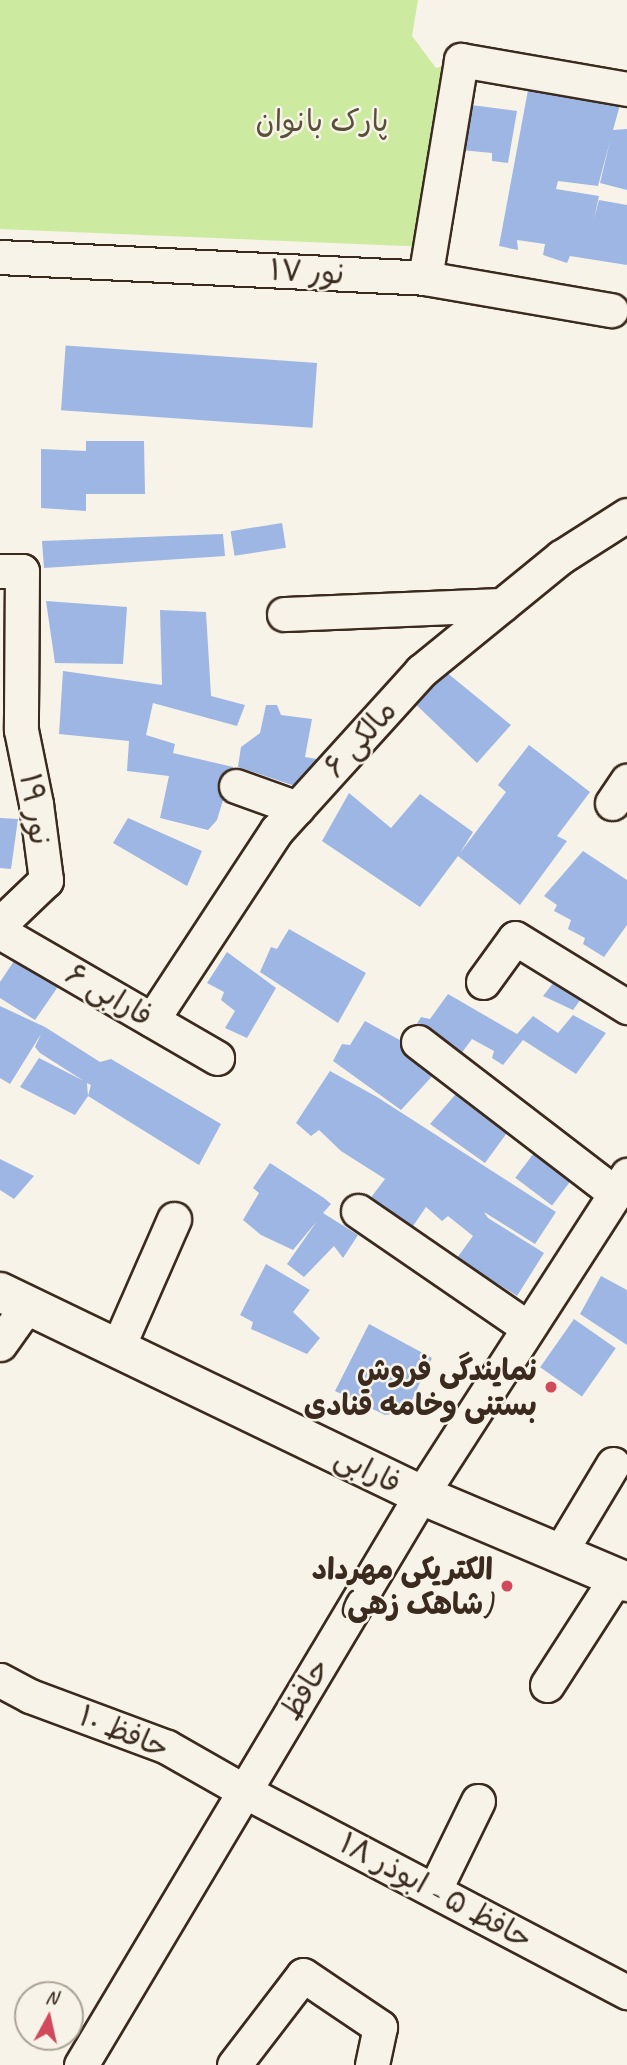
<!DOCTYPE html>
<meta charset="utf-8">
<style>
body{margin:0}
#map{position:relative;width:627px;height:2065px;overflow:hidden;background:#f7f3e8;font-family:Caveat,"Playpen Sans Arabic",sans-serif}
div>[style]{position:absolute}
.green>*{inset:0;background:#cdeaa1}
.building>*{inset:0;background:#9eb6e3;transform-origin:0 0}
.roads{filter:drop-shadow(2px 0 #3b2a1e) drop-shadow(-2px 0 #3b2a1e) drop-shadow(0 2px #3b2a1e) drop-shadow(0 -2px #3b2a1e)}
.street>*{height:33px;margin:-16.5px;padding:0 16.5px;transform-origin:16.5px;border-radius:16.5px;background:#f7f3e8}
.secondary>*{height:38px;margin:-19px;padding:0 19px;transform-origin:19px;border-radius:19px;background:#f7f3e8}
.dots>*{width:19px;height:19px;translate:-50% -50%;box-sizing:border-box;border:4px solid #f7f3e8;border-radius:50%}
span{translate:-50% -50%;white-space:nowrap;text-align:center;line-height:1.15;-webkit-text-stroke:5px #f7f3e8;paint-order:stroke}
.park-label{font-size:30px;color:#585038}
.street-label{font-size:30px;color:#3b2a1e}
.poi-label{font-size:30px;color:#3b2a1e;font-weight:700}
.right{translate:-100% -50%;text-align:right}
.north{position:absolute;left:14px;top:1981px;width:70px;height:70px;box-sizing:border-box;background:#f7f3e8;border:2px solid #aca397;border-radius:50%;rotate:8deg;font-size:19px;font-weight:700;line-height:28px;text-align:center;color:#3b2a1e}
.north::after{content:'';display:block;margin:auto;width:24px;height:32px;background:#d1495b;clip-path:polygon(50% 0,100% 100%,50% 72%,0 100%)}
</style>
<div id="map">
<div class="green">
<div style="clip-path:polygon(0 0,418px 0,412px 36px,436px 68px,461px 60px,430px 247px,0 229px)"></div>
</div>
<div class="building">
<div style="clip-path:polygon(528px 90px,620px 105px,613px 130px,627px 129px,627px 190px,600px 183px,610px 141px,598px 186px,558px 181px,556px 189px,599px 196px,594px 219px,599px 200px,627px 205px,627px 265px,570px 256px,567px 263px,543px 255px,545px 244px,517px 240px,518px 250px,499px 246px)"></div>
<div style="clip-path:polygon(471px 105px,517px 111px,508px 163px,492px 161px,492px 153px,461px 150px)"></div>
<div style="left:317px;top:363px;width:65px;height:252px;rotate:94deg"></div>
<div style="clip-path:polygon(86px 441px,144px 441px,145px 494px,86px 494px,86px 511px,41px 508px,41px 449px,86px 451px)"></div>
<div style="left:282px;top:523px;width:25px;height:52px;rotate:81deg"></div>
<div style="clip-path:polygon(223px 534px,225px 556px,44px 568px,42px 541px)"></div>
<div style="clip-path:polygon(46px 601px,127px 607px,123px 664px,55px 663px)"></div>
<div style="clip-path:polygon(160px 610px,206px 612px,211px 696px,245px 705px,237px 726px,153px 703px,146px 735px,175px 744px,173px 753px,233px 767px,217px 820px,208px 830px,160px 818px,169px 776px,127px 771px,129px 741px,59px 734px,63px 671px,162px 685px)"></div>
<div style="clip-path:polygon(440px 667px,511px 725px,477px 763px,407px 696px)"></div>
<div style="clip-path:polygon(266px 705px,277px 705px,281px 715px,312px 719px,305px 757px,317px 759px,304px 789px,238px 767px,241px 747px,260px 733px)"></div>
<div style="clip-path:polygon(529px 745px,590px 792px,557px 836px,567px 841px,520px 905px,458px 856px,420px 907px,322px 841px,349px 793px,391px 828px,420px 794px,473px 832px,460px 853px,506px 792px,498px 785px)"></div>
<div style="clip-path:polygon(0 818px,18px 819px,11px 869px,0 868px)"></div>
<div style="clip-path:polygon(128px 818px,202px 851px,187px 886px,113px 843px)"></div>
<div style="clip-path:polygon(583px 851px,627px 880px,627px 925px,604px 957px,583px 944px,585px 938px,568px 929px,571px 920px,554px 911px,557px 905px,544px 896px)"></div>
<div style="clip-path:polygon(289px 929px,366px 973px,338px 1023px,260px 972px,271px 947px,277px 949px)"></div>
<div style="clip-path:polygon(20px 952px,64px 978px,35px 1020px,0 998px,0 982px)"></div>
<div style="clip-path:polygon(227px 952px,276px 988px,247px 1038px,225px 1028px,235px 1011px,221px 1000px,224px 992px,207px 983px)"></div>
<div style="clip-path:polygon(561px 973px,589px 988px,573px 1010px,543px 996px)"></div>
<div style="clip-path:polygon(448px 994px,517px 1034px,533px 1016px,558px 1033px,573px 1015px,606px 1033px,576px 1074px,523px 1040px,503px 1065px,492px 1058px,494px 1051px,472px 1039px,458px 1058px,413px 1030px,421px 1017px,430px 1019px)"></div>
<div style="clip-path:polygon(0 1006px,45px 1027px,100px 1062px,111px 1059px,221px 1124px,199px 1165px,88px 1096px,91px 1085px,87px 1083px,88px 1096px,75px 1115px,20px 1087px,39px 1058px,84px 1081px,40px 1053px,35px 1047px,41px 1034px,10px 1084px,0 1078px)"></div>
<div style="clip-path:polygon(365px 1021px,429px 1056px,437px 1071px,401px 1110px,333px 1061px,342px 1044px,350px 1045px)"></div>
<div style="clip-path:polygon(330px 1071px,377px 1097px,556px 1212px,535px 1244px,484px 1212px,488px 1218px,544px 1253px,517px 1296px,457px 1258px,473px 1236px,448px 1216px,442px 1221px,426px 1207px,411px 1229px,369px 1200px,385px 1179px,341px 1151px,319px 1130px,311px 1136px,296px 1123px)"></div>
<div style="clip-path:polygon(461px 1088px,515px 1122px,485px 1163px,430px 1124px)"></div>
<div style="left:543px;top:1141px;width:46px;height:46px;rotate:37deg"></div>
<div style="clip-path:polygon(0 1159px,34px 1176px,14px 1199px,0 1190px)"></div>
<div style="clip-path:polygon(270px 1163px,324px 1198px,331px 1204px,323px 1213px,358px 1235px,343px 1258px,334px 1246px,304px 1277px,287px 1264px,317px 1221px,293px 1250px,261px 1235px,243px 1220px,259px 1193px,253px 1188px)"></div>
<div style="clip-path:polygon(266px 1264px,310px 1290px,293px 1312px,320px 1338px,307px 1354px,251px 1329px,253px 1322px,240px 1315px)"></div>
<div style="clip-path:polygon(601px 1276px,627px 1290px,627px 1345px,580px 1314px)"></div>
<div style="left:574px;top:1319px;width:51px;height:59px;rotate:35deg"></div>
<div style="clip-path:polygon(369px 1324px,432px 1358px,406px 1412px,385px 1415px,335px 1391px)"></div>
</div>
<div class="roads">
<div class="street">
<div style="left:0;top:257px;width:426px;rotate:2.8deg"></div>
<div style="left:425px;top:278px;width:189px;rotate:9.8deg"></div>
<div style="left:425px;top:278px;width:221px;rotate:-80.6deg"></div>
<div style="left:461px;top:60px;width:169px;rotate:9.9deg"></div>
<div style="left:0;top:571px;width:22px"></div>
<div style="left:22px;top:571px;width:159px;rotate:90.4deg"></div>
<div style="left:21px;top:730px;width:76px;rotate:78.5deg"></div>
<div style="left:36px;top:804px;width:77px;rotate:82.5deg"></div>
<div style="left:46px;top:880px;width:64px;rotate:136.3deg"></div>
<div style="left:284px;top:614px;width:218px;rotate:-2.4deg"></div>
<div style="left:236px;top:786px;width:65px;rotate:19.8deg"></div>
<div style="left:612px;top:803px;width:27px;rotate:-56deg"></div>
<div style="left:0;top:932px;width:251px;rotate:30.1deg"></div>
<div style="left:483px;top:982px;width:54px;rotate:-54deg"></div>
<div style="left:515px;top:938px;width:132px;rotate:31.6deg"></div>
<div style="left:152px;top:1020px;width:227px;rotate:-56.7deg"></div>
<div style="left:277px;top:830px;width:215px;rotate:-47.8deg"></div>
<div style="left:421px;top:671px;width:181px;rotate:-39.2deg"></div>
<div style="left:561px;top:557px;width:78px;rotate:-32.5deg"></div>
<div style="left:418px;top:1042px;width:248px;rotate:37.5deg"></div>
<div style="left:358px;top:1211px;width:206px;rotate:34.5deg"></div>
<div style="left:0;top:1344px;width:47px;rotate:-54.6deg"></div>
<div style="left:117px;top:1349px;width:142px;rotate:-66.3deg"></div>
<div style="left:559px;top:1554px;width:105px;rotate:-59deg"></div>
<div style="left:0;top:1680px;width:34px;rotate:28deg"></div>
<div style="left:30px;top:1696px;width:146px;rotate:20.4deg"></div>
<div style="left:167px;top:1747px;width:89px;rotate:29.7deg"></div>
<div style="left:244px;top:1791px;width:433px;rotate:27.7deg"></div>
<div style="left:547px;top:1685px;width:127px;rotate:-57.2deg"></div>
<div style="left:435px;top:1889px;width:98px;rotate:-64deg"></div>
<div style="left:81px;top:2065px;width:664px;rotate:-59.18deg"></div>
<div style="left:421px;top:1495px;width:381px;rotate:-57.2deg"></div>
<div style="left:234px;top:2065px;width:113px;rotate:-52.5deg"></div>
<div style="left:303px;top:1975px;width:93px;rotate:34deg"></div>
<div style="left:380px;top:2027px;width:39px;rotate:102deg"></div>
</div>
<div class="secondary">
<div style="left:0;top:1292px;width:467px;rotate:25.7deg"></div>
<div style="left:421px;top:1495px;width:224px;rotate:22.9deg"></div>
</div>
</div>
<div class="dots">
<div style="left:551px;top:1387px;background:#d1495b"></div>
<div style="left:507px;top:1586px;background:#d1495b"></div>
</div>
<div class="park-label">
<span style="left:322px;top:121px">پارک بانوان</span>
</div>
<div class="street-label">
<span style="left:307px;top:272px;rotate:3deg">نور ۱۷</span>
<span style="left:360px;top:739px;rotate:-48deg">مالکی ۶</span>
<span style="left:35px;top:809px;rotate:81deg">نور ۱۹</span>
<span style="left:109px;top:995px;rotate:30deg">فارابی ۶</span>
<span style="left:368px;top:1470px;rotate:26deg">فارابی</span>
<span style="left:305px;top:1689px;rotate:-59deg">حافظ</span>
<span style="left:124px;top:1732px;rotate:22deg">حافظ ۱۰</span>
<span style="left:436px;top:1891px;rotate:28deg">حافظ ۵ - ابوذر ۱۸</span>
</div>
<div class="poi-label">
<span class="right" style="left:537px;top:1387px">نمایندگی فروش<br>بستنی وخامه قنادی</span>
<span class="right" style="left:493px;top:1586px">الکتریکی مهرداد<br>(شاهک زهی)</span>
</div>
<div class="north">N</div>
</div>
